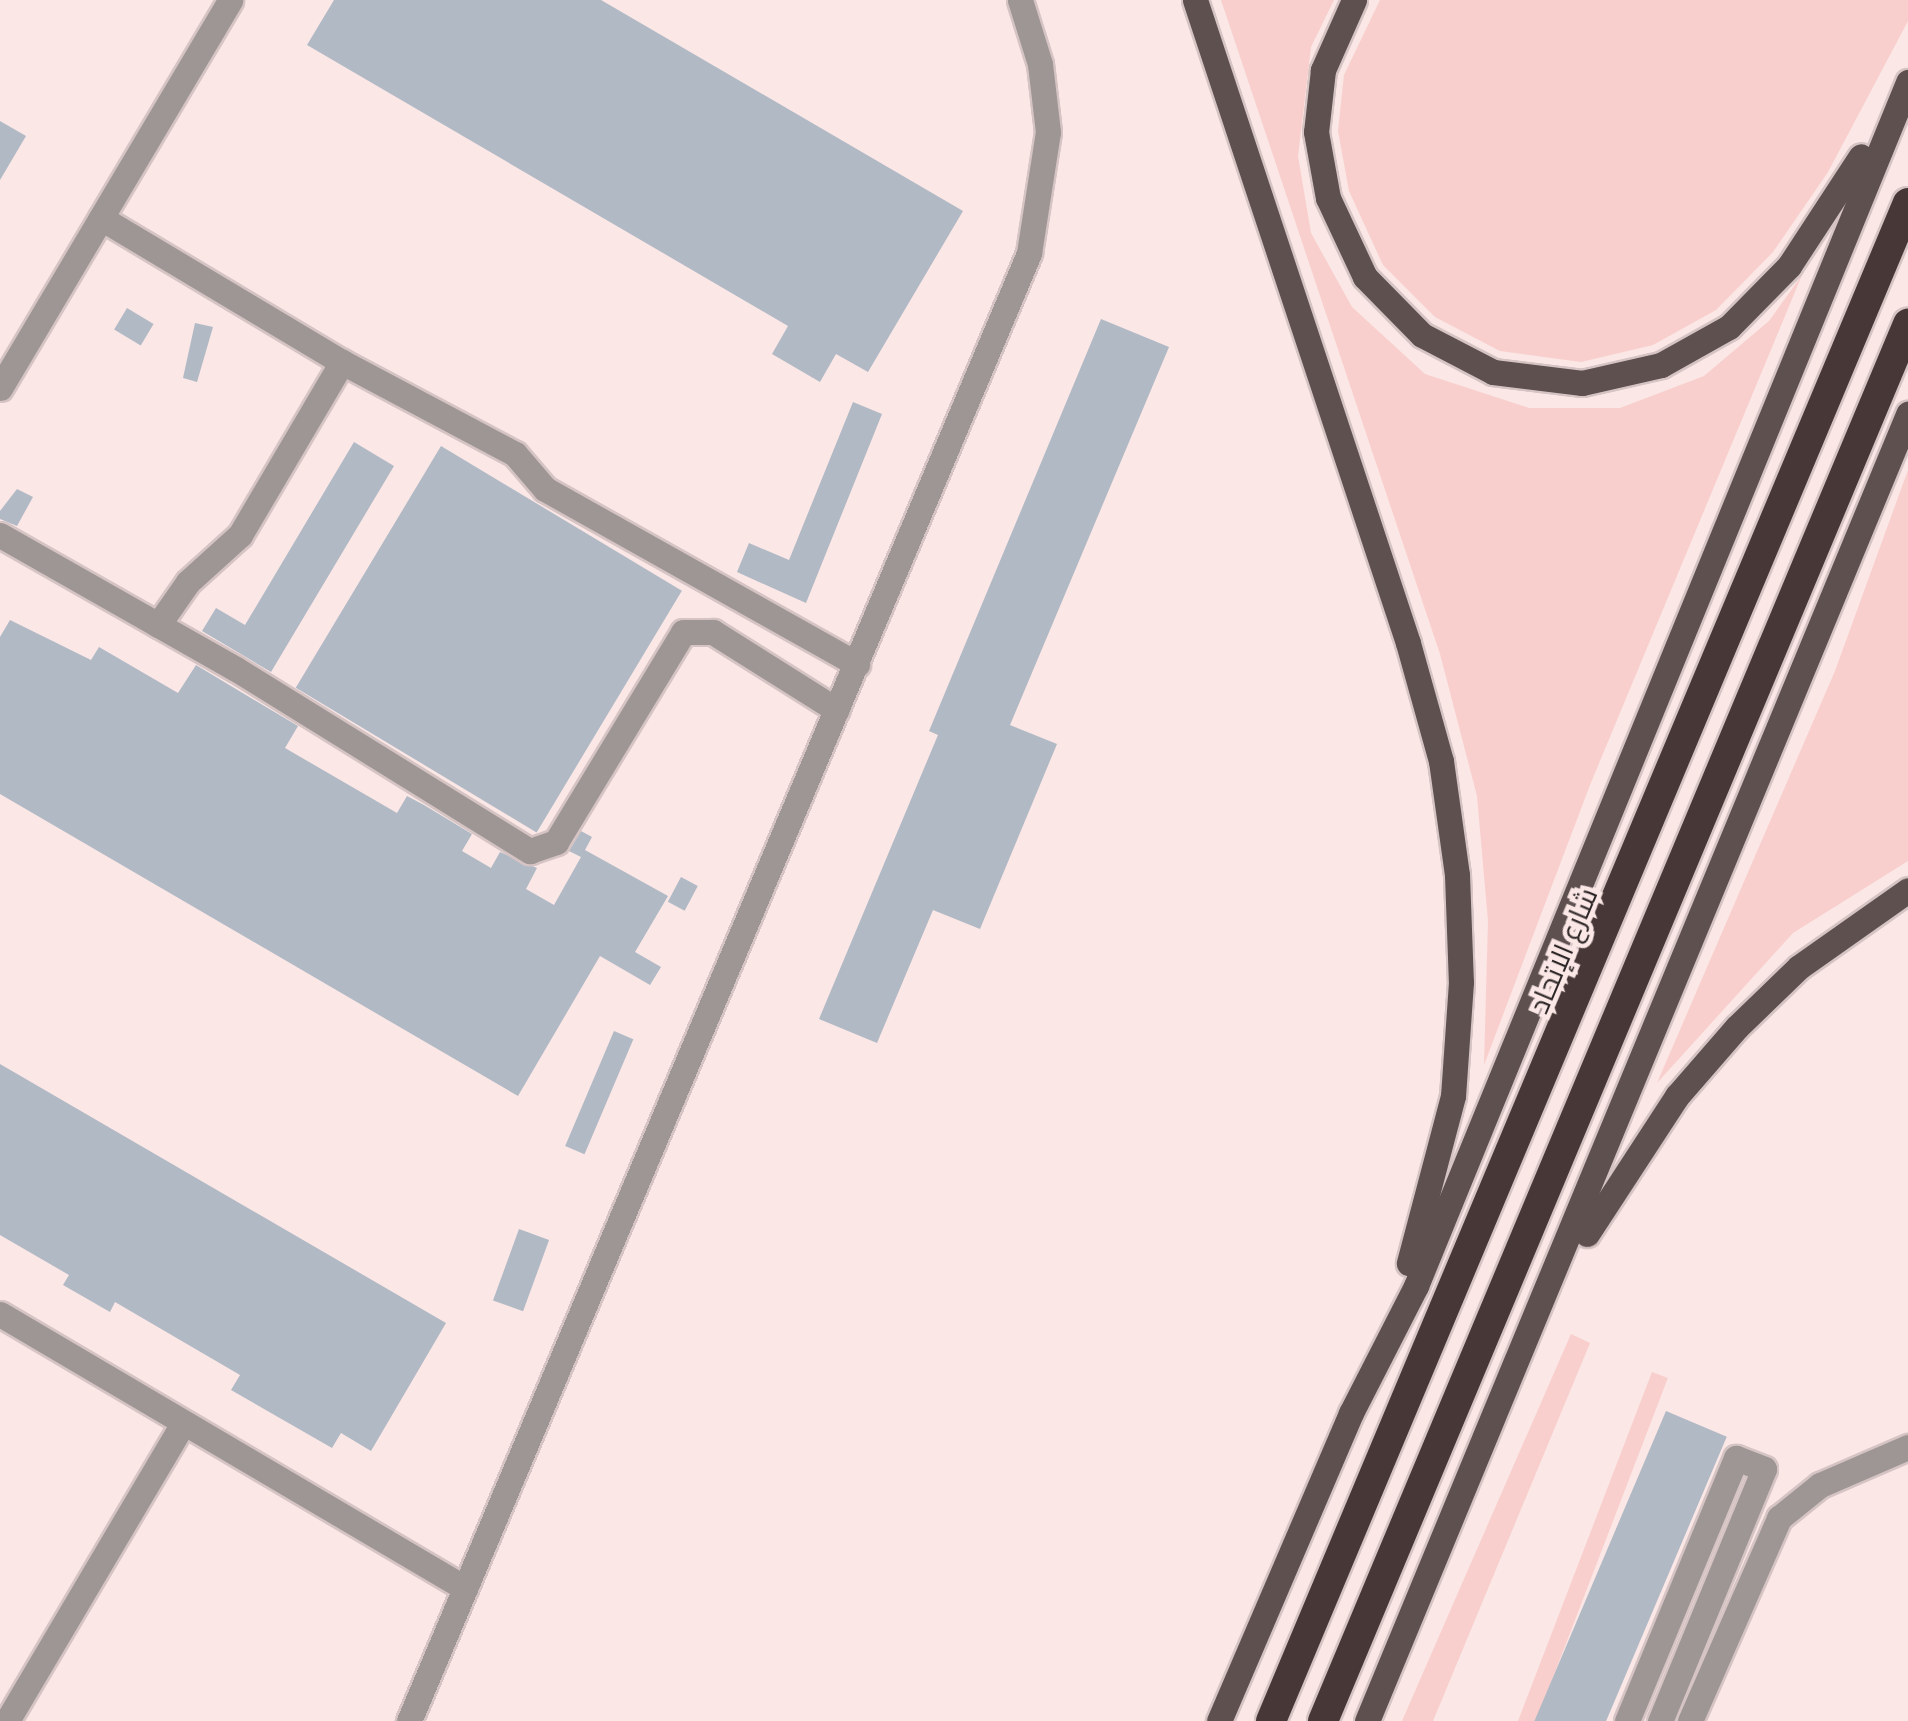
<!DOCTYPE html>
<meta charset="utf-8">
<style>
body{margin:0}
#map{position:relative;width:1908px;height:1721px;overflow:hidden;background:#fae7e6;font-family:"Noto Sans",Cairo,sans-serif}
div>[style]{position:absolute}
.green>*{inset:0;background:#f8cfcc;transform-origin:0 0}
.building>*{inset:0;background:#b1b9c5;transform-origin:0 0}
.roads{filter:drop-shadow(2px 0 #d5c4c3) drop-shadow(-2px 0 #d5c4c3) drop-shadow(0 2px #d5c4c3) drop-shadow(0 -2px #d5c4c3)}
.minor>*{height:25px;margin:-12.5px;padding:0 12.5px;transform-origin:12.5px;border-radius:12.5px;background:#9e9695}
.major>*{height:25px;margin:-12.5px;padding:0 12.5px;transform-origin:12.5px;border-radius:12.5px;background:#5d504f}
.highway>*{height:30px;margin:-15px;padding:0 15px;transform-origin:15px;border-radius:15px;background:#473837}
span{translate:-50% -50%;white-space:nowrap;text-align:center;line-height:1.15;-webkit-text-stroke:9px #fae7e6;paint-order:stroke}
.street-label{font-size:28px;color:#2d2626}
</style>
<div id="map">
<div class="green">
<div style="clip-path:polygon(1221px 0,1334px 0,1311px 47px,1298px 156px,1311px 233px,1352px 307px,1425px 374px,1529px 408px,1620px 408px,1704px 376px,1769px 321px,1802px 275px,1590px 785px,1484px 1065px,1488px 921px,1477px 796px,1440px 654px)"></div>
<div style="clip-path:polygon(1380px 0,1908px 0,1908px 21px,1828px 172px,1773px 252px,1716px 310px,1653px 345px,1581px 362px,1500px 351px,1435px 317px,1383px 265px,1349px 191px,1338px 131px,1344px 75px)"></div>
<div style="clip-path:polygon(1908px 470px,1908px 861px,1793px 933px,1657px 1083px,1835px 671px)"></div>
<div style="clip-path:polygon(1571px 1334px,1590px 1343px,1433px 1721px,1402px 1721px)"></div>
<div style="left:1652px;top:1372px;width:17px;height:378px;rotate:21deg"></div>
</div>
<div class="building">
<div style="clip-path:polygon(334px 0,601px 0,963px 211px,868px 372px,836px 354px,820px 382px,772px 354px,788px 326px,307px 45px)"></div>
<div style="clip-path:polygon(0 121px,26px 136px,0 180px)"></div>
<div style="left:127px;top:308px;width:31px;height:25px;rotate:31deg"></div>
<div style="clip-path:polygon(1101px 319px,1169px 347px,1010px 725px,1057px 744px,980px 929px,933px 910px,877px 1043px,819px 1019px,938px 735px,929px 731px)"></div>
<div style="clip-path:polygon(195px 323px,213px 327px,197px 382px,183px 378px)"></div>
<div style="clip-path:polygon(853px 402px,882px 414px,806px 603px,737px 572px,749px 543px,789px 560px)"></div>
<div style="clip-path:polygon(354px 442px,394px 466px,271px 672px,202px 631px,216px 608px,245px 625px)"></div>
<div style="left:441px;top:446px;width:281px;height:282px;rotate:31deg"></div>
<div style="clip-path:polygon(17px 489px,33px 497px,17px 526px,0 519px,0 511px)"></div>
<div style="clip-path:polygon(10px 620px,91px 660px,99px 647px,178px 693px,196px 665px,298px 726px,285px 748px,397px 813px,407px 796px,424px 805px,472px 834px,462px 851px,491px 868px,500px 852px,537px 868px,526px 889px,554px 905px,581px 857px,569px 851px,581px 831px,592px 837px,585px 850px,668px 896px,635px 952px,661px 967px,650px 985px,600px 956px,518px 1096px,0 794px,0 637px)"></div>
<div style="left:681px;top:877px;width:19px;height:28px;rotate:28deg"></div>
<div style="left:614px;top:1031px;width:21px;height:125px;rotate:23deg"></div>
<div style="clip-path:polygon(0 1064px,446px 1323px,371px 1451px,341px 1433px,332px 1448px,231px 1390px,240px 1375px,115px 1302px,110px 1312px,63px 1285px,69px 1275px,0 1235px)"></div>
<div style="left:519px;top:1229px;width:32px;height:76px;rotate:20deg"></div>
<div style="left:1666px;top:1411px;width:66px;height:337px;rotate:23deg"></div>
</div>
<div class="roads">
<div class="minor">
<div style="left:101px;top:218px;width:281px;rotate:30.9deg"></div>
<div style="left:342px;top:362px;width:196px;rotate:28deg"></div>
<div style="left:515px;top:454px;width:46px;rotate:49.4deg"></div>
<div style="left:545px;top:489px;width:358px;rotate:29.3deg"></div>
<div style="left:0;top:388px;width:451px;rotate:-59.3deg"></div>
<div style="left:0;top:535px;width:271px;rotate:29.6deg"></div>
<div style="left:236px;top:669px;width:346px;rotate:31.8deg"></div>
<div style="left:530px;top:851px;width:28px;rotate:-19deg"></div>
<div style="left:556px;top:842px;width:245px;rotate:-58.8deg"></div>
<div style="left:683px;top:632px;width:30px"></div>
<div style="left:713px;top:632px;width:146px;rotate:32.2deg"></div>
<div style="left:158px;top:625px;width:52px;rotate:-55.1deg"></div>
<div style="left:188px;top:582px;width:70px;rotate:-42.1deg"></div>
<div style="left:240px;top:535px;width:201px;rotate:-59.5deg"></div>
<div style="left:0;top:1314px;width:540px;rotate:30.51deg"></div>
<div style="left:7px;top:1721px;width:344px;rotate:-59.4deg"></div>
<div style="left:409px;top:1721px;width:1594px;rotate:-67.1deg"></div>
<div style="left:1029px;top:253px;width:122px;rotate:-81.1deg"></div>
<div style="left:1048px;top:132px;width:68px;rotate:-96.7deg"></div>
<div style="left:1040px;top:64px;width:67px;rotate:-107.4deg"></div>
<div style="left:1627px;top:1721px;width:285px;rotate:-67.5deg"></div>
<div style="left:1736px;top:1458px;width:30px;rotate:21deg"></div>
<div style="left:1764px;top:1469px;width:273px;rotate:112.4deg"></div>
<div style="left:1690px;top:1721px;width:222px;rotate:-66.3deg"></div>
<div style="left:1779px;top:1518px;width:53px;rotate:-38.8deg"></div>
<div style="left:1820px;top:1485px;width:96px;rotate:-23.4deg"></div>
</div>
<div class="major">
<div style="left:1195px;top:0;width:677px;rotate:71.67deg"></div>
<div style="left:1408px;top:643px;width:123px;rotate:74.4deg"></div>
<div style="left:1441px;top:761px;width:115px;rotate:82deg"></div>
<div style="left:1457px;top:875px;width:107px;rotate:87.9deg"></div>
<div style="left:1461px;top:982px;width:114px;rotate:94deg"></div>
<div style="left:1453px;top:1096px;width:173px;rotate:104.8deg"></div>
<div style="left:1354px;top:0;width:77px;rotate:113.9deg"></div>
<div style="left:1323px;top:70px;width:62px;rotate:96.4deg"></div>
<div style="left:1316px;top:132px;width:67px;rotate:79.7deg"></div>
<div style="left:1328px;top:198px;width:87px;rotate:64.9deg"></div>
<div style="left:1365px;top:277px;width:81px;rotate:45.5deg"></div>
<div style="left:1422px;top:335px;width:80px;rotate:27.5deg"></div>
<div style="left:1493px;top:372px;width:90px;rotate:7deg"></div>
<div style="left:1582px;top:383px;width:81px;rotate:-12.8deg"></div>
<div style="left:1661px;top:365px;width:78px;rotate:-29.2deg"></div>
<div style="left:1729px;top:327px;width:86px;rotate:-45.5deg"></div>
<div style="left:1789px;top:266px;width:131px;rotate:-56.8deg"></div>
<div style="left:1587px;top:1234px;width:165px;rotate:-56.9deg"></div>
<div style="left:1677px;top:1096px;width:91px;rotate:-49deg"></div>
<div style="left:1737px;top:1027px;width:86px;rotate:-44.1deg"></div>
<div style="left:1799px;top:967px;width:133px;rotate:-35.2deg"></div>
<div style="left:1219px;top:1721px;width:335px;rotate:-66.8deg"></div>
<div style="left:1351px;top:1413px;width:143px;rotate:-62.9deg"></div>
<div style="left:1416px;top:1286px;width:1301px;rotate:-67.77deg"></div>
<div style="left:1367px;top:1721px;width:1415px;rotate:-67.51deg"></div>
</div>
<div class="highway">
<div style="left:1271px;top:1721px;width:1646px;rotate:-67.24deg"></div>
<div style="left:1323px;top:1721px;width:1515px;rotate:-67.28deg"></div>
</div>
</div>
<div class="street-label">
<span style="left:1562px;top:950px;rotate:-67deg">شارع الإتحاد</span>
</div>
</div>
